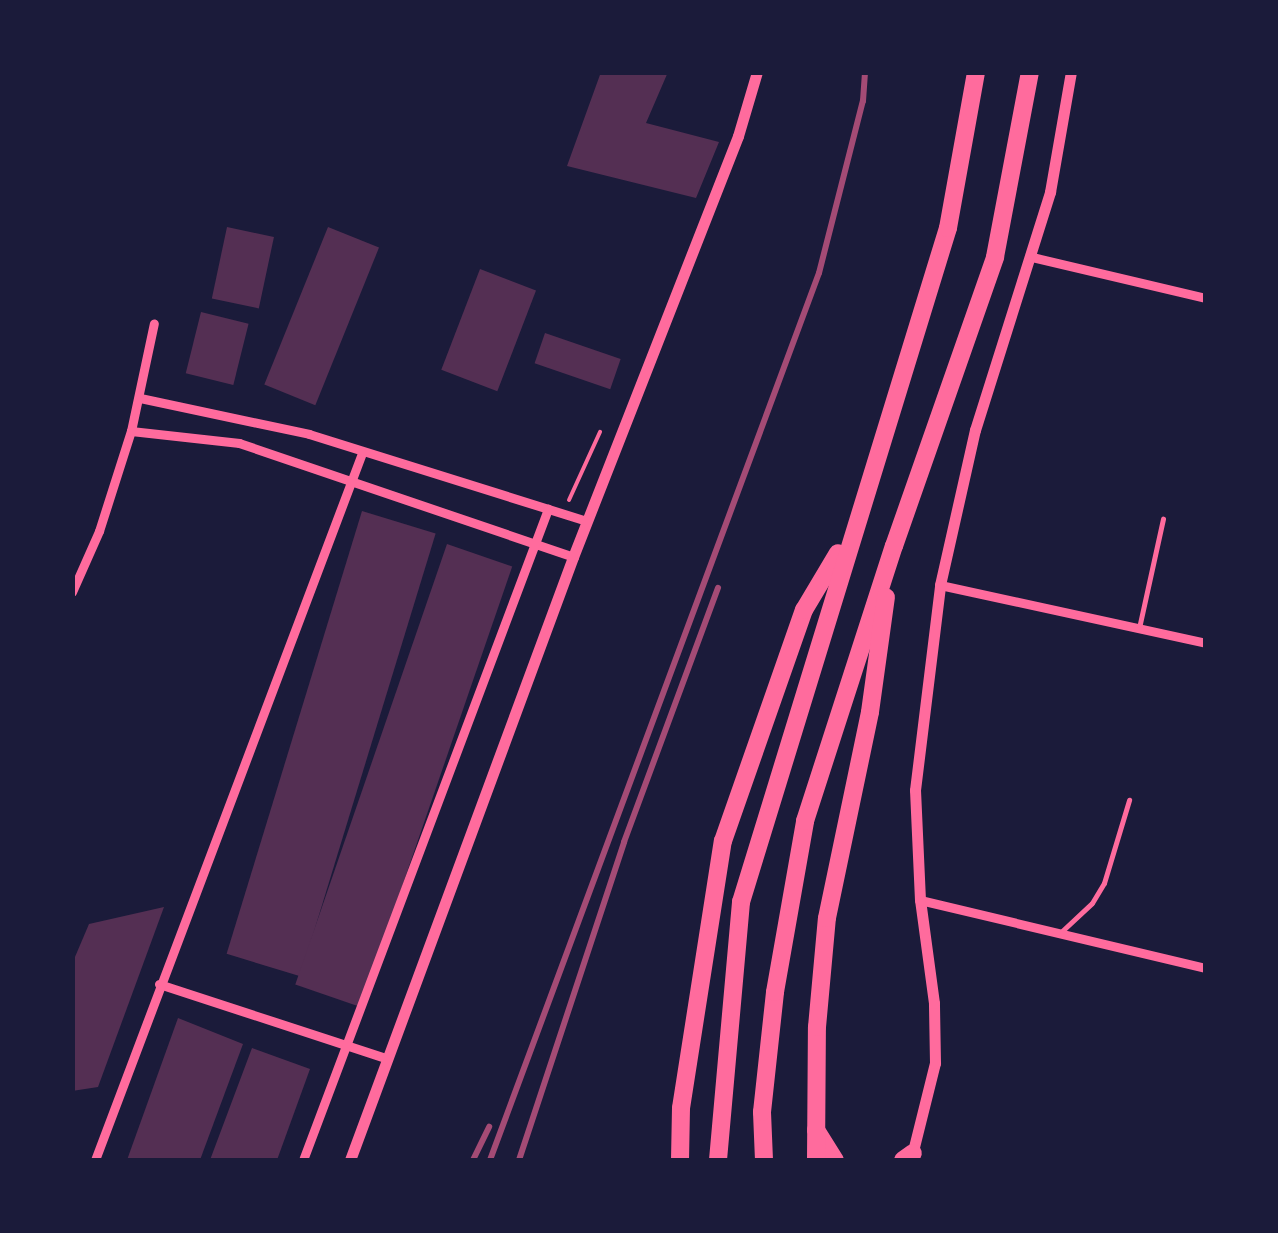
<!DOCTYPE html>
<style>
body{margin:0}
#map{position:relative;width:1278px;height:1233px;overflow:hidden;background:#1b1b3a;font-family:"DejaVu Sans",sans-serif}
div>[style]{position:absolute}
.building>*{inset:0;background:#542f53;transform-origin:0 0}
.path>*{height:4px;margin:-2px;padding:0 2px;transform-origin:2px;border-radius:2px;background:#ff6b9d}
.service>*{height:5px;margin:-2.5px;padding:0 2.5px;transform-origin:2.5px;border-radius:2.5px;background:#ff6b9d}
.minor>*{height:9px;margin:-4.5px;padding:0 4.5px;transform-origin:4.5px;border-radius:4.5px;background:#ff6b9d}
.tertiary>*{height:11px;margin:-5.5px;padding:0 5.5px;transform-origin:5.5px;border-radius:5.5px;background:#ff6b9d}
.motorway>*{height:18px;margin:-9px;padding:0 9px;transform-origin:9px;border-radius:9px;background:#ff6b9d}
.rail>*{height:6px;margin:-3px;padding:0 3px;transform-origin:3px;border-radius:3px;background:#a44b75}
span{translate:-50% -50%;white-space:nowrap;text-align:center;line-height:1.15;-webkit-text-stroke:10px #1b1b3a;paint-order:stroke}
.frame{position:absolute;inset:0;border:75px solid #1b1b3a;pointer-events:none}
</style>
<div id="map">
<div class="building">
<div style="clip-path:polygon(601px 72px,668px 72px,646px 123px,719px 142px,696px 198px,567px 166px)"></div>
<div style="left:227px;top:227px;width:48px;height:73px;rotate:12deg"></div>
<div style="left:328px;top:227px;width:55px;height:170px;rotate:22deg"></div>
<div style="left:480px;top:269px;width:60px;height:108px;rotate:21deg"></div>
<div style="left:201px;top:312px;width:49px;height:63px;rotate:14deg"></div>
<div style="left:545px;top:333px;width:80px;height:32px;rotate:19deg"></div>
<div style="left:362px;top:511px;width:77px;height:463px;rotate:17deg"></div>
<div style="left:447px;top:544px;width:69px;height:466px;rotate:19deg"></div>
<div style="clip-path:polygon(164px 907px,98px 1087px,72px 1091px,72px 964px,89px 924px)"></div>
<div style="clip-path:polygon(178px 1018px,243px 1044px,200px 1160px,127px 1160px)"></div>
<div style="clip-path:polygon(252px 1048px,310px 1069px,277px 1160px,210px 1160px)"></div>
</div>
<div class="path">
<div style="left:569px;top:500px;width:75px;rotate:-65.5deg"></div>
</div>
<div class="service">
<div style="left:1139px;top:628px;width:112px;rotate:-77.6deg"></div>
<div style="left:1061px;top:932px;width:42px;rotate:-43.1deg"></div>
<div style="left:1092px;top:903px;width:23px;rotate:-59deg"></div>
<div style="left:1104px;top:883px;width:87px;rotate:-73.2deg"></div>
</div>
<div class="minor">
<div style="left:1032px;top:257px;width:179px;rotate:13.3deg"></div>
<div style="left:140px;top:398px;width:173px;rotate:12deg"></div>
<div style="left:309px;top:434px;width:291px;rotate:17.4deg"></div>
<div style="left:131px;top:431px;width:109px;rotate:6.3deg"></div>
<div style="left:239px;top:443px;width:353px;rotate:18.8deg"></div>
<div style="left:940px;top:585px;width:272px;rotate:12.3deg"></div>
<div style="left:72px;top:592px;width:67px;rotate:-66.1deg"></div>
<div style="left:99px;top:531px;width:105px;rotate:-72.3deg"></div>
<div style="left:131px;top:431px;width:110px;rotate:-78deg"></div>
<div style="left:920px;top:900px;width:294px;rotate:13.4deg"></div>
<div style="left:159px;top:984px;width:241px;rotate:18.1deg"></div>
<div style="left:95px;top:1160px;width:756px;rotate:-69.31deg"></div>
<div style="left:303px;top:1160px;width:696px;rotate:-69.38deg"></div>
</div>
<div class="tertiary">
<div style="left:912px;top:1155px;width:95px;rotate:-76deg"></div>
<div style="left:935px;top:1063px;width:60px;rotate:-91deg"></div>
<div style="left:934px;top:1003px;width:104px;rotate:-97.7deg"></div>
<div style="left:920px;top:900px;width:110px;rotate:-92.6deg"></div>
<div style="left:915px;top:790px;width:207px;rotate:-83deg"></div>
<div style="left:940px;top:585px;width:159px;rotate:-77.3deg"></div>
<div style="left:975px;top:430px;width:250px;rotate:-72.5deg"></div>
<div style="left:1050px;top:192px;width:122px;rotate:-80.1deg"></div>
<div style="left:350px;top:1160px;width:643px;rotate:-69.7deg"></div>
<div style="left:573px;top:557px;width:452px;rotate:-68.6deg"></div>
<div style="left:738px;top:136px;width:67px;rotate:-73.5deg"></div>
</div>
<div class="motorway">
<div style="left:816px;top:1130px;width:36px;rotate:58deg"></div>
<div style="left:680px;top:1160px;width:52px;rotate:-88.9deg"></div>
<div style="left:681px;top:1108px;width:270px;rotate:-81.1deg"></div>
<div style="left:723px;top:841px;width:245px;rotate:-70.7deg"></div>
<div style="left:804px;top:610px;width:66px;rotate:-59.2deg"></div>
<div style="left:718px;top:1160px;width:259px;rotate:-84.9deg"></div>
<div style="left:741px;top:902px;width:705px;rotate:-72.93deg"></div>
<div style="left:948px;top:228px;width:158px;rotate:-79.8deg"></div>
<div style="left:764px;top:1160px;width:48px;rotate:-92.4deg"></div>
<div style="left:762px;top:1112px;width:121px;rotate:-83.8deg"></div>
<div style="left:775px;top:992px;width:174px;rotate:-80deg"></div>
<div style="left:805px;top:821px;width:289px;rotate:-72.1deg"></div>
<div style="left:894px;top:546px;width:306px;rotate:-70.7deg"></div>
<div style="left:995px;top:257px;width:188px;rotate:-79.3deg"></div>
<div style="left:816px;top:1160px;width:133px;rotate:-89.6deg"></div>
<div style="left:817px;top:1027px;width:109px;rotate:-84.8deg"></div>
<div style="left:827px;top:918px;width:210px;rotate:-78.2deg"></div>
<div style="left:870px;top:712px;width:116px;rotate:-82.1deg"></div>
<div style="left:903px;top:1160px;width:12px;rotate:-35deg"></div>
</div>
<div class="rail">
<div style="left:473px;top:1160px;width:37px;rotate:-64deg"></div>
<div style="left:490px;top:1160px;width:946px;rotate:-69.65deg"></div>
<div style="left:819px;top:273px;width:178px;rotate:-75.7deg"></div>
<div style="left:863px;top:101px;width:29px;rotate:-86deg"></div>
<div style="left:519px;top:1160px;width:335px;rotate:-71.7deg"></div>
<div style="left:624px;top:842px;width:271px;rotate:-69.7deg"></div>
</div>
<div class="frame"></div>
</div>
